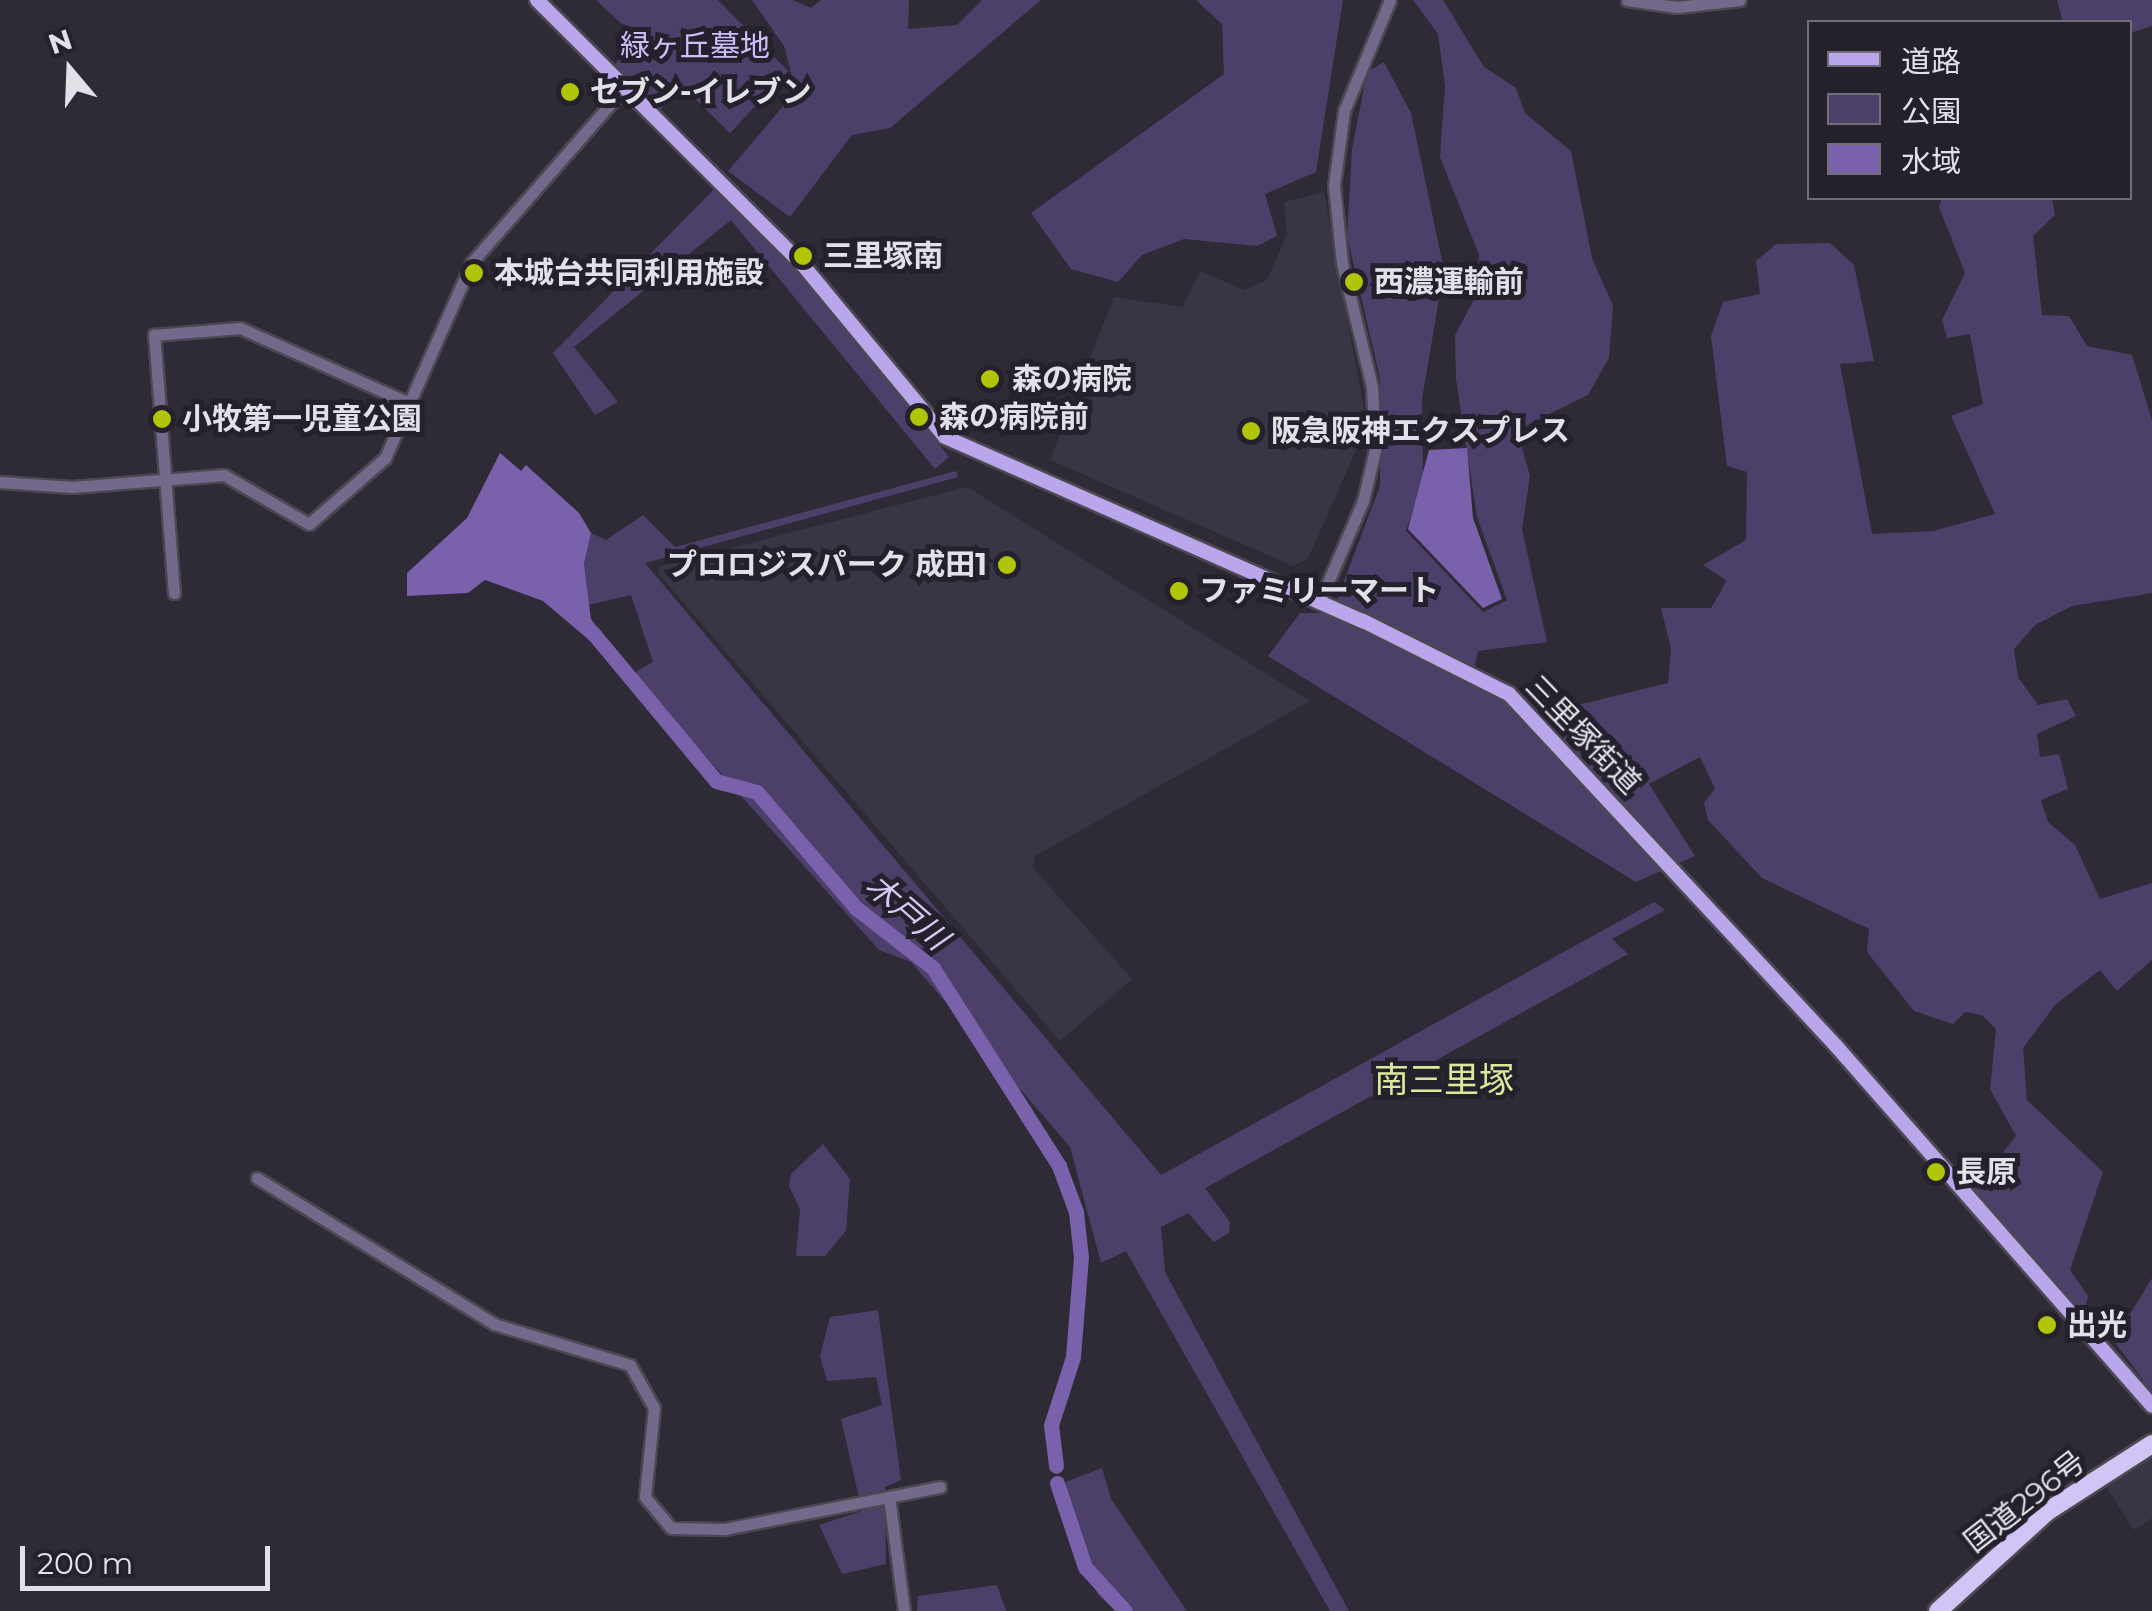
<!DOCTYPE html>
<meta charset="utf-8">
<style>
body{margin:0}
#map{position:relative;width:2152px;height:1611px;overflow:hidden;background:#2e2b36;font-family:Montserrat,"Noto Sans JP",sans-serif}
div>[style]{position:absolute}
.built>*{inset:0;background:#383544}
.green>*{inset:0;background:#4c3f6a}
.water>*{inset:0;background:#7961ab}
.river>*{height:15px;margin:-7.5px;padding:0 7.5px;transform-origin:7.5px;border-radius:7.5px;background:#7961ab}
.roads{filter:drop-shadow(2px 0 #4b4852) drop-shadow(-2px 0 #4b4852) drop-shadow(0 2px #4b4852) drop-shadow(0 -2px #4b4852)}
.minor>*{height:11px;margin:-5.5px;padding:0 5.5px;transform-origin:5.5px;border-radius:5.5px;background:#736a8b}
.major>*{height:14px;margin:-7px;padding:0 7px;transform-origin:7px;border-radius:7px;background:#baa6ea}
.highway>*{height:18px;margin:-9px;padding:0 9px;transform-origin:9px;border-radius:9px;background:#d2c5f6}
.dots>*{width:28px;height:28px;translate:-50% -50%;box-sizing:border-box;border:5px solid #24212c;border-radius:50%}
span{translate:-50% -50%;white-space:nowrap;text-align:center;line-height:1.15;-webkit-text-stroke:10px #24212c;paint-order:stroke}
.park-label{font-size:30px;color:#cfbdfa}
.poi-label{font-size:30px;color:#e3e1e8;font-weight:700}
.left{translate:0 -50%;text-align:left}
.right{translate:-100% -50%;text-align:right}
.street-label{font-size:30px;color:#e3e1e8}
.water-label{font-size:32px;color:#d5caf3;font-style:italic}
.quarter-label{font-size:35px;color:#d9e89b}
.legend{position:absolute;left:1807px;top:20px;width:325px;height:180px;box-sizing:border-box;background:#24212c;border:2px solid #706e77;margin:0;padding:12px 18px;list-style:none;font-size:30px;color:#e3e1e8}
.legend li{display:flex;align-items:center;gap:20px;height:50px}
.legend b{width:50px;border:2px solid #706e77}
.north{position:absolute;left:20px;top:20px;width:100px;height:100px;-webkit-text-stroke:8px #24212c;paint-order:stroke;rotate:341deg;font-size:28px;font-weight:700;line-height:40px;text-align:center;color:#e3e1e8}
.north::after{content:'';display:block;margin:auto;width:35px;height:45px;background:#e3e1e8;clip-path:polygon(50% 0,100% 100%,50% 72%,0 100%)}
.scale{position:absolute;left:20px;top:1546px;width:250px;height:45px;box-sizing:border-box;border:5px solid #e3e1e8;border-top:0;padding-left:12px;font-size:30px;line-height:35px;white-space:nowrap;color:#e3e1e8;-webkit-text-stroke:8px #24212c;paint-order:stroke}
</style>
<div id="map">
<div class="built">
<div style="clip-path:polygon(1324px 192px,1367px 425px,1308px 559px,1293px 566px,1050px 460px,1114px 297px,1183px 307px,1200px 271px,1244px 290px,1267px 280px,1287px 234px,1284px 202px)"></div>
<div style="clip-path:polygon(967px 487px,1310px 701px,1035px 856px,1033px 868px,1132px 979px,1060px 1041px,658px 573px,661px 566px)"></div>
<div style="clip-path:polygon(2152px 1451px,2152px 1518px,2134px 1530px,2103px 1482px)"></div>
</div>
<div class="green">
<div style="clip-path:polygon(596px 0,718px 0,788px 71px,730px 133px,685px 89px,659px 111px,614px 65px,639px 40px)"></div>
<div style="clip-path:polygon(752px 0,793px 0,811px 8px,821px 0,909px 0,908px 29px,957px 25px,982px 0,1041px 0,890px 128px,852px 135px,790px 217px,728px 171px,796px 91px,784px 46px)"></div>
<div style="clip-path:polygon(1196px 0,1343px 0,1316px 172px,1265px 194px,1277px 236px,1257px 246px,1184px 239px,1142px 255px,1118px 282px,1071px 269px,1031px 213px,1224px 74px,1222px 24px)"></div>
<div style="clip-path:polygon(1413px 0,1443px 0,1484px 67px,1516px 88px,1525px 113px,1571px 151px,1592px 258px,1613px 306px,1609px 358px,1588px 395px,1517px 430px,1530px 476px,1522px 529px,1547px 642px,1478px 651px,1474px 670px,1528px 717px,1668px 683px,1671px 649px,1661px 608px,1711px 608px,1721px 591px,1726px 580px,1703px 565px,1746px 540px,1747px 472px,1727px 466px,1711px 336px,1723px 302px,1760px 294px,1756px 261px,1776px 244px,1830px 243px,1854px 265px,1874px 361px,1840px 364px,1872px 534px,1933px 531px,1995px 514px,1951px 416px,1983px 404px,1970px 334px,1947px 338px,1942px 320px,1965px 273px,1939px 207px,1942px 198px,2052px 198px,2055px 215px,2033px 236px,2042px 315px,2069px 316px,2087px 346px,2132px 355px,2152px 420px,2152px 593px,2072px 606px,2035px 625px,2014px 649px,2018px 677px,2038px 705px,2067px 699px,2076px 716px,2037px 734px,2040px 757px,2059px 754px,2068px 789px,2041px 800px,2048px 822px,2075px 845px,2100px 899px,2152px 883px,2152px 960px,2117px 991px,2100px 970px,2055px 1005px,2023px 1048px,2027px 1100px,2103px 1172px,2070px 1270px,2088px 1296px,2083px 1315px,1972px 1191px,2016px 1136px,1990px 1089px,1996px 1029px,1982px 1015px,1965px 1012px,1953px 1024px,1914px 1011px,1867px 952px,1869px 929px,1762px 878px,1708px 820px,1704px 803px,1715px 789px,1700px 757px,1649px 784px,1695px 856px,1636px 882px,1268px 656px,1300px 613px,1332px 613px,1380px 486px,1380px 378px,1347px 236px,1352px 149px,1367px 72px,1384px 62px,1411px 113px,1444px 270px,1422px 399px,1423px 480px,1406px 531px,1483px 612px,1507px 600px,1477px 517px,1456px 379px,1455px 335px,1477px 294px,1479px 255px,1440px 157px,1445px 86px,1438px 34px)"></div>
<div style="clip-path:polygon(2057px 0,2152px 0,2152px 26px,2130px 33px,2130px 22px,2063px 22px)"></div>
<div style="clip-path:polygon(717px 186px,794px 263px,949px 457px,935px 469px,731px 220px,574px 347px,618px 402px,595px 415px,553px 353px)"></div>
<div style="clip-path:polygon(956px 471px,958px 477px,645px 563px,1161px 1175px,1654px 902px,1665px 910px,1612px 939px,1628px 954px,1205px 1188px,1230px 1222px,1229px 1233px,1214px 1242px,1188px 1213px,1161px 1227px,1165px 1272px,1349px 1611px,1330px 1611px,1126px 1251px,1101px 1263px,1070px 1147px,911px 962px,879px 950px,632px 674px,653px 662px,631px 595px,589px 605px,584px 564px,591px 533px,606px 540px,643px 515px,675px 547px)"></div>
<div style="clip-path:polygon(823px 1144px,850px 1179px,846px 1231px,825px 1256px,796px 1256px,800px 1209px,789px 1186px,791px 1174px)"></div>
<div style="clip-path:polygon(2152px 1278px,2152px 1392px,2114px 1341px)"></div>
<div style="clip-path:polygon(878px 1310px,901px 1480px,885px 1487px,886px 1564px,842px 1574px,819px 1525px,862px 1511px,841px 1419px,882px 1405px,876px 1377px,827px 1381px,820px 1356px,830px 1317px)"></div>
<div style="clip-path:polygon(1102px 1468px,1111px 1499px,1187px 1611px,1116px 1611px,1098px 1595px,1069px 1537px,1066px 1482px)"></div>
<div style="clip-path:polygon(997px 1585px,1006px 1611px,917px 1611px,918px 1596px)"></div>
</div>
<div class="water">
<div style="clip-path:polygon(1467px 448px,1473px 518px,1502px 599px,1483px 608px,1408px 529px,1429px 450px)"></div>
<div style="clip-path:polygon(500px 453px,521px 471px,526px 465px,579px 513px,591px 533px,584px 564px,591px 619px,610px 645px,602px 651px,543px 601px,485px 580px,468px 593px,407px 596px,407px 573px,467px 518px)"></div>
</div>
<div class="river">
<div style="left:592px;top:632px;width:194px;rotate:50.2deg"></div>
<div style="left:716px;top:781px;width:42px;rotate:15deg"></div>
<div style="left:757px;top:792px;width:153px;rotate:49.5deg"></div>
<div style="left:856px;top:908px;width:98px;rotate:37.9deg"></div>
<div style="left:933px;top:968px;width:235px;rotate:57.5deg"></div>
<div style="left:1059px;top:1166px;width:49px;rotate:69.7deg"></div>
<div style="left:1076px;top:1212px;width:45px;rotate:83.7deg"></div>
<div style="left:1081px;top:1257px;width:100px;rotate:94.6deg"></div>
<div style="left:1073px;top:1357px;width:71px;rotate:107.9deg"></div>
<div style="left:1051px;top:1425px;width:41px;rotate:83deg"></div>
<div style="left:1057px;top:1483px;width:89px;rotate:71.6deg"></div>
<div style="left:1085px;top:1567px;width:59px;rotate:47.7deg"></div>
</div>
<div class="roads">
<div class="minor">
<div style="left:1627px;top:0;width:50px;rotate:8deg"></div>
<div style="left:1677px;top:7px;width:63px;rotate:-6.3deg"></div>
<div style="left:0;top:482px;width:72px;rotate:4deg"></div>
<div style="left:72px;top:487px;width:152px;rotate:-4.5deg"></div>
<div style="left:224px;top:475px;width:98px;rotate:30deg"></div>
<div style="left:309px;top:524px;width:101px;rotate:-41deg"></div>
<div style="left:385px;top:458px;width:214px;rotate:-66.1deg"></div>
<div style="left:472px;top:262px;width:235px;rotate:-48.8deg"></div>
<div style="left:174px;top:593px;width:259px;rotate:-94.4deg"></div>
<div style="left:154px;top:335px;width:86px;rotate:-4.7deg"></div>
<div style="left:240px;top:328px;width:185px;rotate:23.9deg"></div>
<div style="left:1319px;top:603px;width:111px;rotate:-66.7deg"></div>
<div style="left:1363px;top:501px;width:52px;rotate:-76.8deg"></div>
<div style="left:1375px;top:450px;width:63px;rotate:-92.7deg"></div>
<div style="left:1372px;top:387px;width:128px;rotate:-103.6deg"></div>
<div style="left:1342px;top:263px;width:78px;rotate:-95.9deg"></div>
<div style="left:1334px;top:185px;width:75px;rotate:-82.3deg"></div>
<div style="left:1344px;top:111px;width:120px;rotate:-67.5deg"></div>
<div style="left:257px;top:1178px;width:278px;rotate:31.6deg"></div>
<div style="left:494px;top:1324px;width:142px;rotate:16.8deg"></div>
<div style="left:630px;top:1365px;width:49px;rotate:60.8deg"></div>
<div style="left:654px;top:1408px;width:89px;rotate:95.8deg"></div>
<div style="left:645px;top:1497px;width:40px;rotate:50deg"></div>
<div style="left:671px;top:1528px;width:53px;rotate:1.1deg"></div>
<div style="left:724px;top:1529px;width:220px;rotate:-11deg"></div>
<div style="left:889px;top:1497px;width:115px;rotate:82.5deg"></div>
</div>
<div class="major">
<div style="left:537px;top:0;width:374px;rotate:44.9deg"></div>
<div style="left:802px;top:264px;width:224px;rotate:50.4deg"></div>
<div style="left:945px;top:437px;width:457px;rotate:23.8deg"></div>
<div style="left:1363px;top:621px;width:163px;rotate:26.6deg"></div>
<div style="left:1509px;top:694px;width:480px;rotate:47.1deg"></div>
<div style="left:1836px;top:1046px;width:479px;rotate:48.7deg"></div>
</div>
<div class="highway">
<div style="left:1938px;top:1611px;width:149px;rotate:-42.3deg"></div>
<div style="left:2048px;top:1511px;width:124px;rotate:-32.8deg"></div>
</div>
</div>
<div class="dots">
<div style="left:570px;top:92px;background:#afc505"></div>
<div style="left:803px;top:256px;background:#afc505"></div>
<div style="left:474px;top:273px;background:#afc505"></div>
<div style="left:1354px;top:282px;background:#afc505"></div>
<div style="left:990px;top:379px;background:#afc505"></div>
<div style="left:919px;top:417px;background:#afc505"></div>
<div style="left:162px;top:419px;background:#afc505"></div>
<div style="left:1251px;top:431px;background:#afc505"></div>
<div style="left:1007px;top:565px;background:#afc505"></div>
<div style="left:1179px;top:591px;background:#afc505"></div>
<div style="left:1936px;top:1172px;background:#afc505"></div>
<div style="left:2047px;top:1325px;background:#afc505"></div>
</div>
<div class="park-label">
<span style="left:695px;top:46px">緑ヶ丘墓地</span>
</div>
<div class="poi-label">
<span class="left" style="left:590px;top:92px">セブン-イレブン</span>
<span class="left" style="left:823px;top:256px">三里塚南</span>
<span class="left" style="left:494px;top:273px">本城台共同利用施設</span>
<span class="left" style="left:1374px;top:282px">西濃運輸前</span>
<span class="left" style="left:1012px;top:379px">森の病院</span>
<span class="left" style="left:939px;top:417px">森の病院前</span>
<span class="left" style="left:182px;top:419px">小牧第一児童公園</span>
<span class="left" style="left:1271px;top:431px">阪急阪神エクスプレス</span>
<span class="right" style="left:987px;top:565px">プロロジスパーク 成田1</span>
<span class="left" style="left:1199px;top:591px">ファミリーマート</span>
<span class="left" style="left:1956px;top:1172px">長原</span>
<span class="left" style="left:2067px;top:1325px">出光</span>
</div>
<div class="street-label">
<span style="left:1583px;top:735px;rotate:46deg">三里塚街道</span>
<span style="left:2025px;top:1502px;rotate:-38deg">国道296号</span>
</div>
<div class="water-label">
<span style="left:907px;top:912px;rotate:41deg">木戸川</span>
</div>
<div class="quarter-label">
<span style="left:1444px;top:1080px">南三里塚</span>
</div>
<ul class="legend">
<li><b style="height:12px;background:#baa6ea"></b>道路</li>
<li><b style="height:28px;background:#4c3f6a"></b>公園</li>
<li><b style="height:28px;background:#7961ab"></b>水域</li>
</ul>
<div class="north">N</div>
<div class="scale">200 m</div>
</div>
